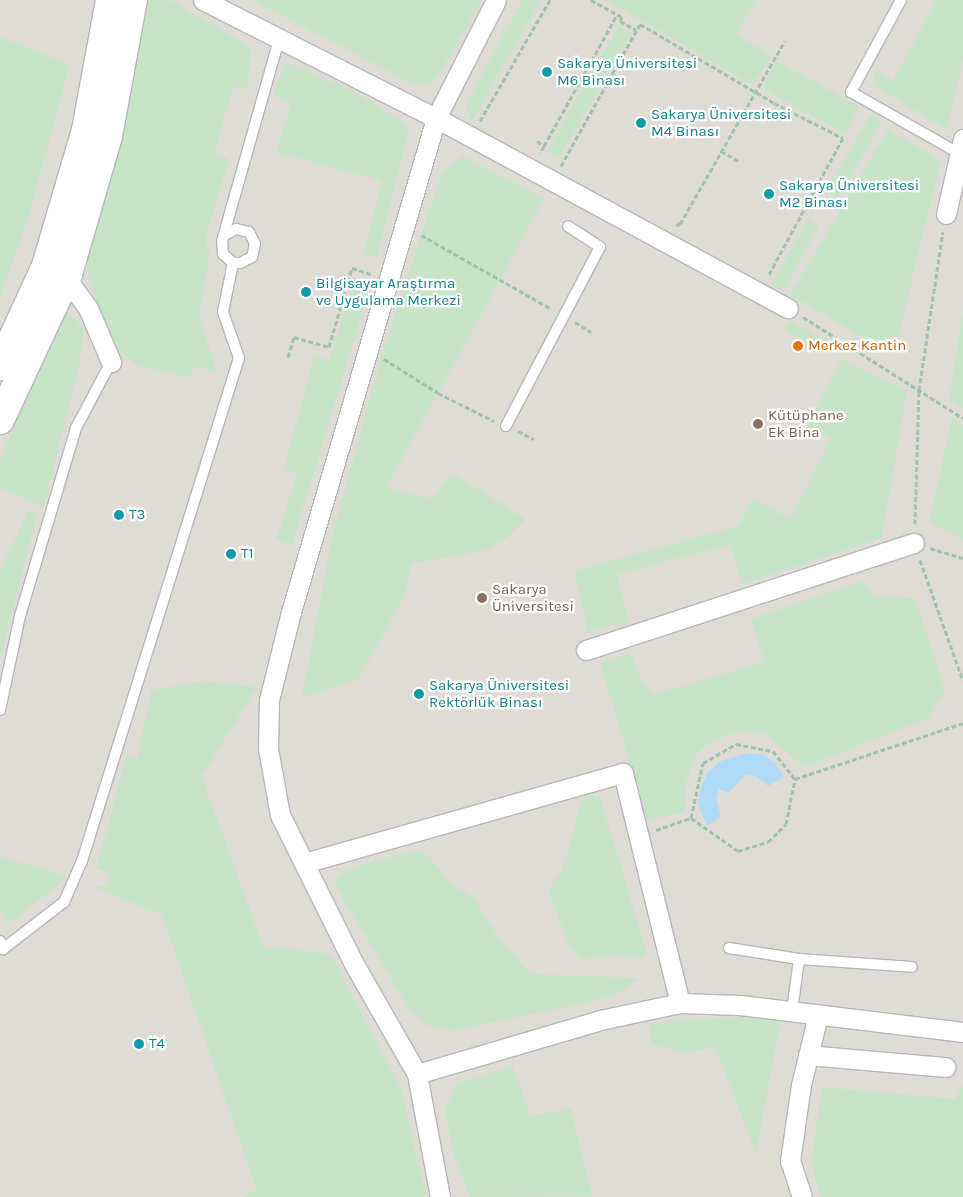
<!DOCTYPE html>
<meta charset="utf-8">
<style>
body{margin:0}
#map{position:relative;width:963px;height:1197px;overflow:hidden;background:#efede8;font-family:Karla,sans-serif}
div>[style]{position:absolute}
.education>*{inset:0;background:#dfdcd6;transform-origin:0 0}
.green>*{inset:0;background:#c8e4c7;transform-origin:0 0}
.water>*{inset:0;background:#b1daf6}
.path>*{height:3px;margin-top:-1.5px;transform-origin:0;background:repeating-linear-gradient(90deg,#a1c4aa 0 5px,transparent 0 7.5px)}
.roads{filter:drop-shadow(1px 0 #b5b7bb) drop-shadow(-1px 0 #b5b7bb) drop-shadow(0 1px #b5b7bb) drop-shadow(0 -1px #b5b7bb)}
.lane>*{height:10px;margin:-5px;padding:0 5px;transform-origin:5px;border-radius:5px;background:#fff}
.street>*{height:19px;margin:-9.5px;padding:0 9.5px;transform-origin:9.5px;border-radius:9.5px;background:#fff}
.secondary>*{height:28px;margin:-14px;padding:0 14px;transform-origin:14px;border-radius:14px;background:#fff}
.dots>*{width:14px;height:14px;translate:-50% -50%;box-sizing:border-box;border:2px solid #fff;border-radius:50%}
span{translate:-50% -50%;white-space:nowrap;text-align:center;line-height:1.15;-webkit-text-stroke:4.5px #fff;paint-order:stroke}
.culture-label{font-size:15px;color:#0d838f}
.left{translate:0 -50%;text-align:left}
.food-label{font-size:15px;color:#c56008}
.education-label{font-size:15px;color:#785e54}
</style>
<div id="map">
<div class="education">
<div style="left:0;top:0;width:963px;height:1197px"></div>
</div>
<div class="green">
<div style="clip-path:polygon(147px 0,170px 0,251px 47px,248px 88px,233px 87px,215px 152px,229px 159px,205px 240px,210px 254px,199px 318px,218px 373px,194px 366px,190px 378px,136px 365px,118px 349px,95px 298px,85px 264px)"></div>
<div style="clip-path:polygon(252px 0,483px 0,434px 82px,417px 86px)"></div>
<div style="clip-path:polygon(522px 0,541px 0,471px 123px,466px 105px)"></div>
<div style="clip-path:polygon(607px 0,756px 0,736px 35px,772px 55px,752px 85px)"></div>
<div style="clip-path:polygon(937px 0,963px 0,963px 60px,947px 130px,873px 85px,875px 70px,893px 80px)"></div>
<div style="left:619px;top:26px;width:14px;height:145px;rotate:30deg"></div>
<div style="clip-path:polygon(0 37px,70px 64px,28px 219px,0 298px)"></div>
<div style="left:777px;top:61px;width:95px;height:31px;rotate:29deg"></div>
<div style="clip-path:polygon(286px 62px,349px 89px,399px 119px,409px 131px,377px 258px,364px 255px,382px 181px,276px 152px,291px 104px,273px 94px)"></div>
<div style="left:870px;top:115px;width:14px;height:88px;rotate:30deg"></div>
<div style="clip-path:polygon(888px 130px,941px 160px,899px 334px,871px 342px,790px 295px)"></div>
<div style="clip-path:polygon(462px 156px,545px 198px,386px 488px,433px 499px,452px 473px,526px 519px,507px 538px,485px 550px,411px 564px,406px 593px,359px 679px,302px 697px,332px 537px,381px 358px,442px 172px)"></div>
<div style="left:808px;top:219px;width:13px;height:75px;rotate:29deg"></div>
<div style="clip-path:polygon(355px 277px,371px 283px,292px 545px,276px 540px,297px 474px,284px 469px,314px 356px,329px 360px)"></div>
<div style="clip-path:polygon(63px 308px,84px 328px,80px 361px,44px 507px,0 488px,0 461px)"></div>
<div style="clip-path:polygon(963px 311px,963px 409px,949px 401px)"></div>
<div style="left:789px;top:320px;width:46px;height:11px;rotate:29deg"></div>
<div style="clip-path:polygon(841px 359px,907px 391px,882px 538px,742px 584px,731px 545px,617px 574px,629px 621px,588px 632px,574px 571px,738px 526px,753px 499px,791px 519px,831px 438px,807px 426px)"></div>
<div style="clip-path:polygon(952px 418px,963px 425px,963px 539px,929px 522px)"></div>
<div style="clip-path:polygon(28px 511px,37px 515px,0 658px,0 571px)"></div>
<div style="clip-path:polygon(862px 581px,875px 596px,915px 598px,945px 690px,928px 718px,804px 767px,764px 733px,736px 732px,708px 743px,695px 756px,685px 786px,685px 812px,647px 820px,600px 663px,631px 653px,641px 681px,654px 694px,764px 662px,751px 619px)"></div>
<div style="clip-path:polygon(203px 681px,257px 687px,202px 777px,263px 946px,330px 954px,401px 1088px,426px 1197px,243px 1197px,257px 1191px,162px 915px,90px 885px,107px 887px,109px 873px,96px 869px,127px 754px,137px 759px,151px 690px)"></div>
<div style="clip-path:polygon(587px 795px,600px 796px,647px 954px,642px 957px,607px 955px,583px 960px,570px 948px,548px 890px,562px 870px,582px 800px)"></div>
<div style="clip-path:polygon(417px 851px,428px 855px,450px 883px,474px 898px,500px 940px,531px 974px,638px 978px,620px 993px,567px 1007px,449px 1031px,428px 1026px,408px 1007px,336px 887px,338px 875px,361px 865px)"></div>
<div style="clip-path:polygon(0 857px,56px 873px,66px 877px,15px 920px,6px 920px,0 909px)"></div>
<div style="clip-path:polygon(758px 1015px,781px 1018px,756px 1154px,715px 1047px,686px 1053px,652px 1044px,649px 1023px)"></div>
<div style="clip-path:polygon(513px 1066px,531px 1116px,571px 1108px,593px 1196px,470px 1197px,453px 1153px,445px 1111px,455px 1084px)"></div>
<div style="clip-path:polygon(963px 1085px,963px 1197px,821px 1197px,811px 1163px,822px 1087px,955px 1099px)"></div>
</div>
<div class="water">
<div style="clip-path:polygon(748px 753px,764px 755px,775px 763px,784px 777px,768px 786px,756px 776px,745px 775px,729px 793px,719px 789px,716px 798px,721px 816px,707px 826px,698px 805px,701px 786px,709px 771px,721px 761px)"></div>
</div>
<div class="path">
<div style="left:591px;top:0;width:35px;rotate:29deg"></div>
<div style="left:622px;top:17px;width:4px;rotate:117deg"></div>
<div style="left:620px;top:21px;width:18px;rotate:29deg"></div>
<div style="left:480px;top:121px;width:140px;rotate:-60deg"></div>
<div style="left:537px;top:141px;width:9px;rotate:36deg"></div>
<div style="left:544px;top:146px;width:8px;rotate:120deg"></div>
<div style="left:544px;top:146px;width:150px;rotate:-60.9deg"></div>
<div style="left:721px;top:151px;width:20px;rotate:30deg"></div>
<div style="left:561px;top:166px;width:162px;rotate:-60.9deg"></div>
<div style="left:640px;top:24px;width:156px;rotate:30.5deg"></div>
<div style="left:774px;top:103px;width:77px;rotate:26.9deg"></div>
<div style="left:843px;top:138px;width:157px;rotate:118.5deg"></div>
<div style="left:676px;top:225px;width:4px;rotate:-14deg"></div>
<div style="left:680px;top:224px;width:211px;rotate:-60.2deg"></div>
<div style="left:421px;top:235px;width:150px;rotate:29.5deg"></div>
<div style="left:803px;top:317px;width:189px;rotate:32.3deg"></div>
<div style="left:575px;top:322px;width:19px;rotate:32deg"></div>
<div style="left:288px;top:357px;width:21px;rotate:-73deg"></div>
<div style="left:294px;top:337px;width:36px;rotate:16deg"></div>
<div style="left:329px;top:347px;width:82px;rotate:-73.8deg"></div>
<div style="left:352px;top:268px;width:20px;rotate:18deg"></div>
<div style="left:384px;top:359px;width:64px;rotate:32.2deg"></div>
<div style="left:438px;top:393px;width:63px;rotate:26.6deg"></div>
<div style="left:518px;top:431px;width:18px;rotate:27deg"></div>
<div style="left:915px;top:524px;width:134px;rotate:-88.3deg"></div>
<div style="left:919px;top:390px;width:160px;rotate:-81.4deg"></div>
<div style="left:930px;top:548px;width:34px;rotate:17deg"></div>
<div style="left:920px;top:560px;width:128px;rotate:70.4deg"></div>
<div style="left:691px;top:818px;width:57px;rotate:35.1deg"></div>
<div style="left:738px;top:851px;width:31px;rotate:-17deg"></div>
<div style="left:768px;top:842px;width:25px;rotate:-45deg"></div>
<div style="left:786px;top:824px;width:46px;rotate:-78.7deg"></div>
<div style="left:656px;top:830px;width:37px;rotate:-19deg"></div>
<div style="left:691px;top:818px;width:56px;rotate:-77.7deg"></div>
<div style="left:703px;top:763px;width:38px;rotate:-30deg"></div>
<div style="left:736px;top:744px;width:38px;rotate:11deg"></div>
<div style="left:773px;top:751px;width:36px;rotate:52deg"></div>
<div style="left:795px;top:779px;width:177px;rotate:-18.4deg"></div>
</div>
<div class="roads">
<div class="lane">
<div style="left:901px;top:0;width:105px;rotate:118.5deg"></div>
<div style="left:851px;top:92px;width:125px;rotate:29.6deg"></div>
<div style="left:225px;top:235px;width:13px;rotate:-29deg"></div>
<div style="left:236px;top:229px;width:13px;rotate:13deg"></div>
<div style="left:249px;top:232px;width:13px;rotate:63deg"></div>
<div style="left:255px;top:244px;width:13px;rotate:103deg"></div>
<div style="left:252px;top:257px;width:13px;rotate:153deg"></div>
<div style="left:240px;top:263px;width:7px;rotate:180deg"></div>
<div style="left:233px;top:263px;width:13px;rotate:-138deg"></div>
<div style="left:223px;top:254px;width:13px;rotate:-94deg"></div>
<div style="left:222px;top:241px;width:209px;rotate:-74.2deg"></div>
<div style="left:506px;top:426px;width:202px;rotate:-62.3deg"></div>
<div style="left:600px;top:247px;width:38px;rotate:-147deg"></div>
<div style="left:0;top:710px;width:96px;rotate:-78deg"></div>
<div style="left:20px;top:616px;width:196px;rotate:-73.4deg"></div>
<div style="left:76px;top:428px;width:75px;rotate:-62.1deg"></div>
<div style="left:0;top:941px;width:9px;rotate:69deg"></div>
<div style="left:3px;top:949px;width:77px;rotate:-37.6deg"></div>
<div style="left:64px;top:902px;width:45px;rotate:-66.3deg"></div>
<div style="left:82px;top:861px;width:527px;rotate:-72.67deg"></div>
<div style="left:239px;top:358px;width:49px;rotate:-109.2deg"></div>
<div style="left:223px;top:312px;width:50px;rotate:-78.5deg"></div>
<div style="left:729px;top:948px;width:71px;rotate:8.9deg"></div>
<div style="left:799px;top:959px;width:113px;rotate:4deg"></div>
<div style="left:792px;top:1011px;width:52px;rotate:-82.3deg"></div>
</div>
<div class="street">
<div style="left:203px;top:0;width:261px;rotate:26.9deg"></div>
<div style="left:436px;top:118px;width:400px;rotate:28.4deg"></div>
<div style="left:946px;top:214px;width:77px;rotate:-77.2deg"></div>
<div style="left:58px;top:273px;width:9px;rotate:32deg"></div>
<div style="left:66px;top:278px;width:37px;rotate:54deg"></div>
<div style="left:88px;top:308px;width:59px;rotate:66.9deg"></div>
<div style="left:586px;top:650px;width:345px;rotate:-18.1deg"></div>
<div style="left:304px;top:863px;width:331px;rotate:-15.8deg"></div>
<div style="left:623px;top:773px;width:237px;rotate:76.1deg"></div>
<div style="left:808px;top:1055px;width:138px;rotate:5deg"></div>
<div style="left:417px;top:1074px;width:191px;rotate:-16.4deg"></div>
<div style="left:600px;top:1020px;width:82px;rotate:-12deg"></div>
<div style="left:680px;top:1003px;width:60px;rotate:1.9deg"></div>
<div style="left:740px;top:1005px;width:225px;rotate:6.9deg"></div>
<div style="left:440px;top:1197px;width:125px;rotate:-100.6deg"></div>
<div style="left:417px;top:1074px;width:127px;rotate:-119.8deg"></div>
<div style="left:354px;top:964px;width:166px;rotate:-116.4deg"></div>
<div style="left:280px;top:815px;width:68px;rotate:-100.2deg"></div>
<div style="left:268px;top:748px;width:48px;rotate:-88.8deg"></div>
<div style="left:269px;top:700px;width:91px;rotate:-76deg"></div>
<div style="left:291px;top:612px;width:515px;rotate:-73.64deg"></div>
<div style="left:436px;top:118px;width:132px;rotate:-63deg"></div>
<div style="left:802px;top:1197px;width:38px;rotate:-108deg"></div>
<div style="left:790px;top:1161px;width:77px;rotate:-81.8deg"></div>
<div style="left:801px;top:1085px;width:72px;rotate:-76.3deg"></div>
</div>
<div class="secondary">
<div style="left:0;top:366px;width:110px;rotate:-65.3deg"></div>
<div style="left:46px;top:266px;width:142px;rotate:-73.6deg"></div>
<div style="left:86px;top:130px;width:132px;rotate:-79.5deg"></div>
<div style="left:0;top:420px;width:161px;rotate:-65deg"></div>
<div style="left:68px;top:274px;width:144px;rotate:-73.8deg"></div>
<div style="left:108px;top:136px;width:138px;rotate:-79.6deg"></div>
</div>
</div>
<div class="dots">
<div style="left:547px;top:72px;background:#0f9aa8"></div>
<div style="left:641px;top:123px;background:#0f9aa8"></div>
<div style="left:769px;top:194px;background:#0f9aa8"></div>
<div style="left:306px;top:292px;background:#0f9aa8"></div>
<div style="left:798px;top:346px;background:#e8710a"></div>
<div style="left:758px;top:424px;background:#8d6e63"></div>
<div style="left:119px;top:515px;background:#0f9aa8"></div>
<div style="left:231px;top:554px;background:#0f9aa8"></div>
<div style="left:482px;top:598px;background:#8d6e63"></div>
<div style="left:419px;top:694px;background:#0f9aa8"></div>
<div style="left:139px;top:1044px;background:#0f9aa8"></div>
</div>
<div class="culture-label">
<span class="left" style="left:557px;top:72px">Sakarya Üniversitesi<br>M6 Binası</span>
<span class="left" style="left:651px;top:123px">Sakarya Üniversitesi<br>M4 Binası</span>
<span class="left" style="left:779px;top:194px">Sakarya Üniversitesi<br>M2 Binası</span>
<span class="left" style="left:316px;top:292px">Bilgisayar Araştırma<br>ve Uygulama Merkezi</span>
<span class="left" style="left:129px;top:515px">T3</span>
<span class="left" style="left:241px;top:554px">T1</span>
<span class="left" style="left:429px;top:694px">Sakarya Üniversitesi<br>Rektörlük Binası</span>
<span class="left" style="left:149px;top:1044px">T4</span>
</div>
<div class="food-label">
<span class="left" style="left:808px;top:346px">Merkez Kantin</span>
</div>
<div class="education-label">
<span class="left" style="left:768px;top:424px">Kütüphane<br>Ek Bina</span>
<span class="left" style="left:492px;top:598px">Sakarya<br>Üniversitesi</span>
</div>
</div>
